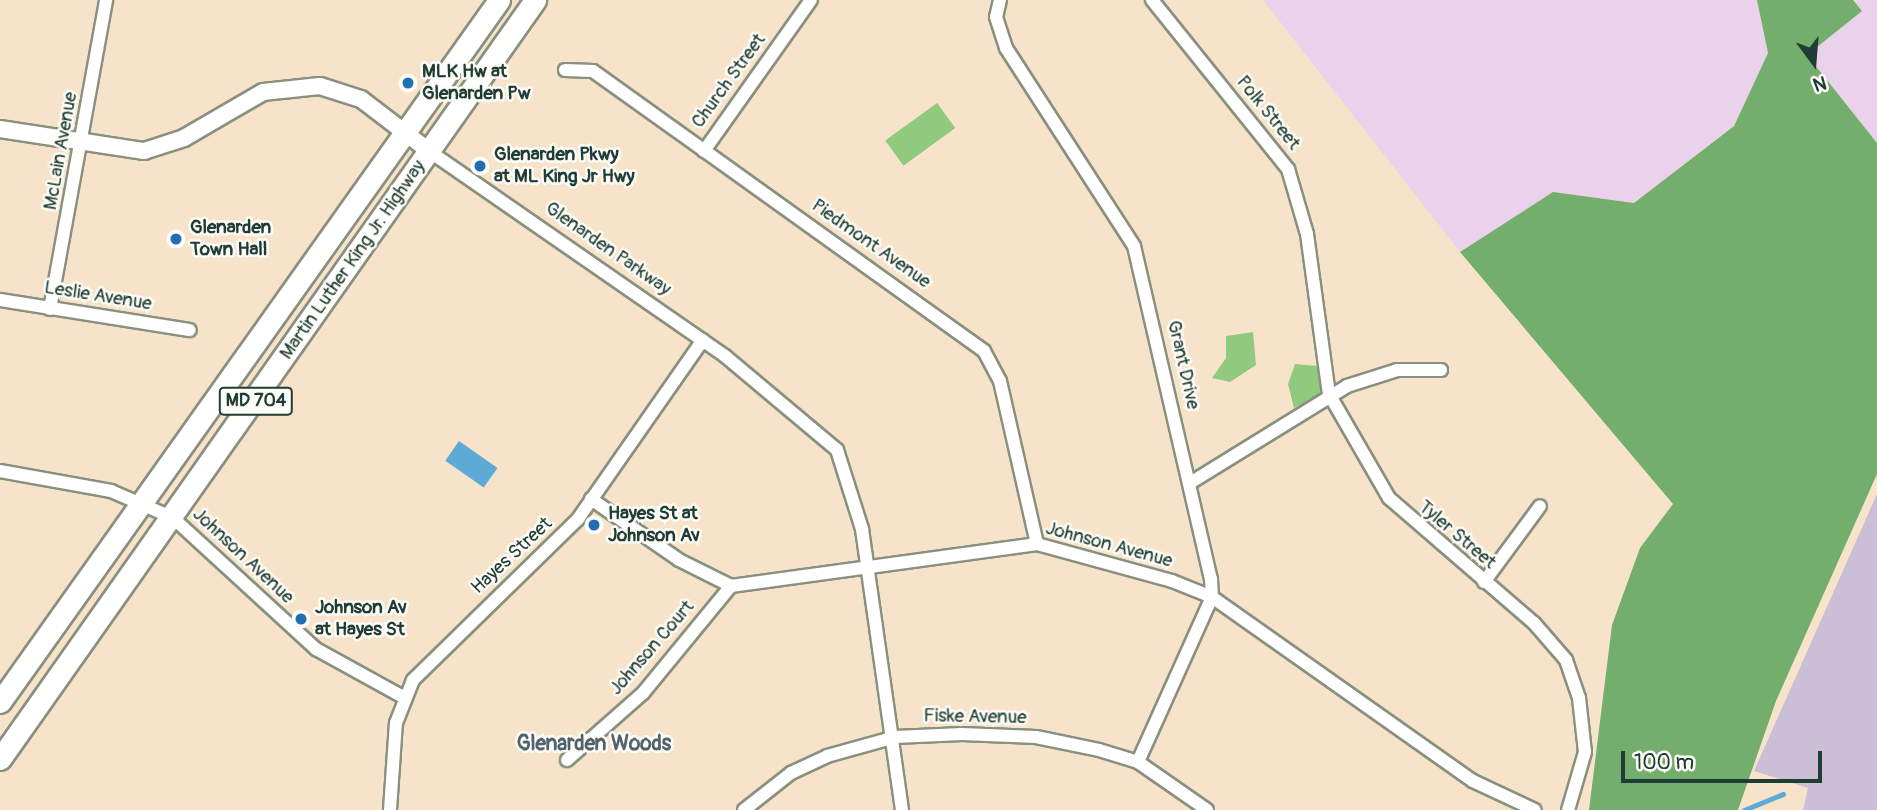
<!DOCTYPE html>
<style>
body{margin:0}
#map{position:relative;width:1877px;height:810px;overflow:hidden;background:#f6e3ca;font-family:Pangolin,sans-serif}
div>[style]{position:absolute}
.built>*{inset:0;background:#ead1ec}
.industrial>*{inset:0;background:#cabfd6}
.green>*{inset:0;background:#90ca7e;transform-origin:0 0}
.forest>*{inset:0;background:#74ae6d}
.water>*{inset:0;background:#5daad6;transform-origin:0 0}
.stream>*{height:4.5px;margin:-2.25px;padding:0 2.25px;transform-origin:2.25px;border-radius:2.25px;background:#5daad6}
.roads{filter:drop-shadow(2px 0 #8a907f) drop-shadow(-2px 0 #8a907f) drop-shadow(0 2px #8a907f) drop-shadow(0 -2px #8a907f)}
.minor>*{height:12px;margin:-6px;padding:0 6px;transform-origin:6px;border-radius:6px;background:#fff}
.tertiary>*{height:16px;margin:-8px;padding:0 8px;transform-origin:8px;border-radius:8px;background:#fff}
.primary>*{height:21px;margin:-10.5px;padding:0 10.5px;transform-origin:10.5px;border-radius:10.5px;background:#fff}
.dots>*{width:19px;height:19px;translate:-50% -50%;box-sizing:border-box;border:4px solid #fdfcf7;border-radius:50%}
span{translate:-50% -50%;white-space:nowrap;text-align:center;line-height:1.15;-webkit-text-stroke:5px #fdfcf7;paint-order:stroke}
.shield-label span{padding:2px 5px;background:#fdfcf7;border:2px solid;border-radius:5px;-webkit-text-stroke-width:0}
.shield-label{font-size:18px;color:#1f3d34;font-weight:700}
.poi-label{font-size:19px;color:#1f3d34;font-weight:700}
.left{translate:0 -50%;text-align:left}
.street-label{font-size:19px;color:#1f3d34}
.neighbourhood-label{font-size:21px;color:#52626d;font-weight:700}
.north{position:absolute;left:1779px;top:28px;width:70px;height:70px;-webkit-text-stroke:5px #fdfcf7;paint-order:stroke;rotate:164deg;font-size:19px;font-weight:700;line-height:28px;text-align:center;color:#1f3d34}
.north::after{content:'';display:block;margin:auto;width:24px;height:32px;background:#1f3d34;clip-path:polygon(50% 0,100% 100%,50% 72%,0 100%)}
.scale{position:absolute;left:1621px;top:751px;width:201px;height:32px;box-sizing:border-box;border:4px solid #1f3d34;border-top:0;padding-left:9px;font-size:21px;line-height:24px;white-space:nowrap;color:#1f3d34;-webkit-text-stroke:5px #fdfcf7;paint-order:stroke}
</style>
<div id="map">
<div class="built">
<div style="clip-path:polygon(1263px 0,1757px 0,1768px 53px,1734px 125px,1634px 203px,1553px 192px,1460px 252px)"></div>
<div style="clip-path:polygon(1853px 0,1877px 0,1877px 143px,1807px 55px,1861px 11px)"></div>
</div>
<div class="industrial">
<div style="clip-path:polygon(1877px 494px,1877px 810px,1803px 810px,1808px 788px,1754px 771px)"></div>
</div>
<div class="green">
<div style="left:937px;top:103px;width:31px;height:64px;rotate:54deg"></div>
<div style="clip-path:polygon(1253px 332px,1256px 365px,1230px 382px,1212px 378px,1226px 358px,1226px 336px)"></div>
<div style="clip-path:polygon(1295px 364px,1317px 366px,1322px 373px,1320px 395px,1294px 408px,1288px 384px)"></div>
</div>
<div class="forest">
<div style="clip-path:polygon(1757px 0,1853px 0,1862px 11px,1807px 55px,1877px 143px,1877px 474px,1776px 701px,1738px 810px,1589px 810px,1612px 625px,1640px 548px,1673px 504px,1460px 252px,1553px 192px,1634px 203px,1734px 126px,1768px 53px)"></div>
</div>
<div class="water">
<div style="left:459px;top:441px;width:47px;height:24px;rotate:35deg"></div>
</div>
<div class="stream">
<div style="left:1744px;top:810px;width:42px;rotate:-22.3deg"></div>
</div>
<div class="roads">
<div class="minor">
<div style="left:1000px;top:0;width:17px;rotate:103deg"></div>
<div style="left:996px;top:17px;width:33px;rotate:72deg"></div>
<div style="left:1006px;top:48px;width:236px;rotate:57.1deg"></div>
<div style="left:1134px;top:246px;width:342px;rotate:77deg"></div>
<div style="left:1211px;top:579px;width:18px;rotate:87deg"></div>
<div style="left:1212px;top:597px;width:181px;rotate:114.2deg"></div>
<div style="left:1152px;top:0;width:217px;rotate:51.2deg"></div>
<div style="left:1288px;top:169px;width:68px;rotate:73.7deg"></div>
<div style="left:1307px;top:234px;width:162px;rotate:82.2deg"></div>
<div style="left:1329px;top:394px;width:120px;rotate:60deg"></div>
<div style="left:1389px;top:498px;width:191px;rotate:40.8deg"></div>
<div style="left:1534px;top:623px;width:49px;rotate:49.1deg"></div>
<div style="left:1566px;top:660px;width:40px;rotate:71.1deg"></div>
<div style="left:1579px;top:698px;width:54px;rotate:83.7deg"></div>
<div style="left:1585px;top:752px;width:60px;rotate:106.3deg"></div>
<div style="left:565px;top:70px;width:28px;rotate:2deg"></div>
<div style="left:593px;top:71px;width:481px;rotate:35.6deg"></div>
<div style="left:984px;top:351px;width:34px;rotate:62deg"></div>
<div style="left:1000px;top:381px;width:167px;rotate:77.2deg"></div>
<div style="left:429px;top:151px;width:360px;rotate:34.7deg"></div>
<div style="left:725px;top:356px;width:146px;rotate:40deg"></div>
<div style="left:837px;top:450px;width:83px;rotate:72.4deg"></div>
<div style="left:862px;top:529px;width:284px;rotate:81.9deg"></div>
<div style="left:704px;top:151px;width:185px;rotate:-54.7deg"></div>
<div style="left:0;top:300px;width:192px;rotate:9deg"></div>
<div style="left:50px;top:309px;width:314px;rotate:-79.7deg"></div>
<div style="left:0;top:471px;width:113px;rotate:10.2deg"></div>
<div style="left:111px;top:491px;width:68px;rotate:23.5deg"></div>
<div style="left:173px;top:518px;width:194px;rotate:42.5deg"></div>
<div style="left:316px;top:649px;width:99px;rotate:28.9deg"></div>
<div style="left:1190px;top:483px;width:185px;rotate:-31.7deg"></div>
<div style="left:1347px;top:386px;width:52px;rotate:-17.7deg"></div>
<div style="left:1397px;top:370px;width:44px"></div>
<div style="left:591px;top:499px;width:107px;rotate:34.7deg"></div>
<div style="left:679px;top:560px;width:58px;rotate:26.6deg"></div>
<div style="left:731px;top:586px;width:309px;rotate:-7.8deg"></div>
<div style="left:1037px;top:544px;width:140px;rotate:15.3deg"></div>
<div style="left:1172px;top:581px;width:43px;rotate:21.8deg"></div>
<div style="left:1212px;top:597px;width:319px;rotate:35.2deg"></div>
<div style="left:1473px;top:781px;width:68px;rotate:25.1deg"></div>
<div style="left:1484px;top:582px;width:94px;rotate:-53.6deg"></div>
<div style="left:567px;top:760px;width:101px;rotate:-41.4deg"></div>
<div style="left:643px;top:693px;width:139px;rotate:-50.6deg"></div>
<div style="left:390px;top:810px;width:87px;rotate:-86.1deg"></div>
<div style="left:396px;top:723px;width:46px;rotate:-68.4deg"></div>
<div style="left:413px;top:680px;width:231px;rotate:-44.3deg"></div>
<div style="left:578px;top:519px;width:218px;rotate:-55.1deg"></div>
<div style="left:744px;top:810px;width:60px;rotate:-38.2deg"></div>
<div style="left:791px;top:773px;width:40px;rotate:-25deg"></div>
<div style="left:827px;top:756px;width:71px;rotate:-15.6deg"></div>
<div style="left:895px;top:737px;width:67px;rotate:-2.6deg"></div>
<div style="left:962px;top:734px;width:74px;rotate:2.3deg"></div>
<div style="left:1036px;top:737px;width:64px;rotate:11.7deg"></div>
<div style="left:1099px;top:750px;width:41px;rotate:17.1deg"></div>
<div style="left:1138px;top:762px;width:84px;rotate:34.8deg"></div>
</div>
<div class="tertiary">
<div style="left:0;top:129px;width:146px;rotate:8.7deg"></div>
<div style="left:144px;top:151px;width:42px;rotate:-18deg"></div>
<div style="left:184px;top:138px;width:91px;rotate:-30.2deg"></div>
<div style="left:263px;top:92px;width:57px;rotate:-6deg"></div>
<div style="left:320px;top:86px;width:43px;rotate:17.6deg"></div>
<div style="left:361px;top:99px;width:86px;rotate:37.4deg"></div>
</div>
<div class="primary">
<div style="left:0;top:702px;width:861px;rotate:-54.59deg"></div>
<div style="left:0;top:759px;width:929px;rotate:-54.82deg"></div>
</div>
</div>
<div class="dots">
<div style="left:408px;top:83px;background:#1f6fb2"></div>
<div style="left:480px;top:166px;background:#1f6fb2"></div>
<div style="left:176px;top:239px;background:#1f6fb2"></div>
<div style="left:594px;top:525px;background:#1f6fb2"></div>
<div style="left:301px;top:619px;background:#1f6fb2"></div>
</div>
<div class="shield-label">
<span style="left:256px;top:401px">MD 704</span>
</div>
<div class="poi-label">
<span class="left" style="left:422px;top:83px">MLK Hw at<br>Glenarden Pw</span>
<span class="left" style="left:494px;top:166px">Glenarden Pkwy<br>at ML King Jr Hwy</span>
<span class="left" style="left:190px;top:239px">Glenarden<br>Town Hall</span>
<span class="left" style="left:608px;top:525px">Hayes St at<br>Johnson Av</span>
<span class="left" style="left:315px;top:619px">Johnson Av<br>at Hayes St</span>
</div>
<div class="street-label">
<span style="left:729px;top:81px;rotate:-54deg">Church Street</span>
<span style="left:1268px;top:113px;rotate:51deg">Polk Street</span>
<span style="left:61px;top:151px;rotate:-80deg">McLain Avenue</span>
<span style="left:871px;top:244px;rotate:35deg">Piedmont Avenue</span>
<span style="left:608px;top:249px;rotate:35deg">Glenarden Parkway</span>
<span style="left:353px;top:260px;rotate:-55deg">Martin Luther King Jr. Highway</span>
<span style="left:98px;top:296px;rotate:9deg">Leslie Avenue</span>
<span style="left:1183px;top:365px;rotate:77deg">Grant Drive</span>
<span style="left:1457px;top:535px;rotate:40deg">Tyler Street</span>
<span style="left:1109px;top:545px;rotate:15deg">Johnson Avenue</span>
<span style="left:243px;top:556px;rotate:43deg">Johnson Avenue</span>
<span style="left:512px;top:556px;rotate:-43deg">Hayes Street</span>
<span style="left:652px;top:648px;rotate:-49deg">Johnson Court</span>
<span style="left:975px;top:717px;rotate:1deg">Fiske Avenue</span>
</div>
<div class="neighbourhood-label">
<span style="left:594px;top:744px">Glenarden Woods</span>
</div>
<div class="north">N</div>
<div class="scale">100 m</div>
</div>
